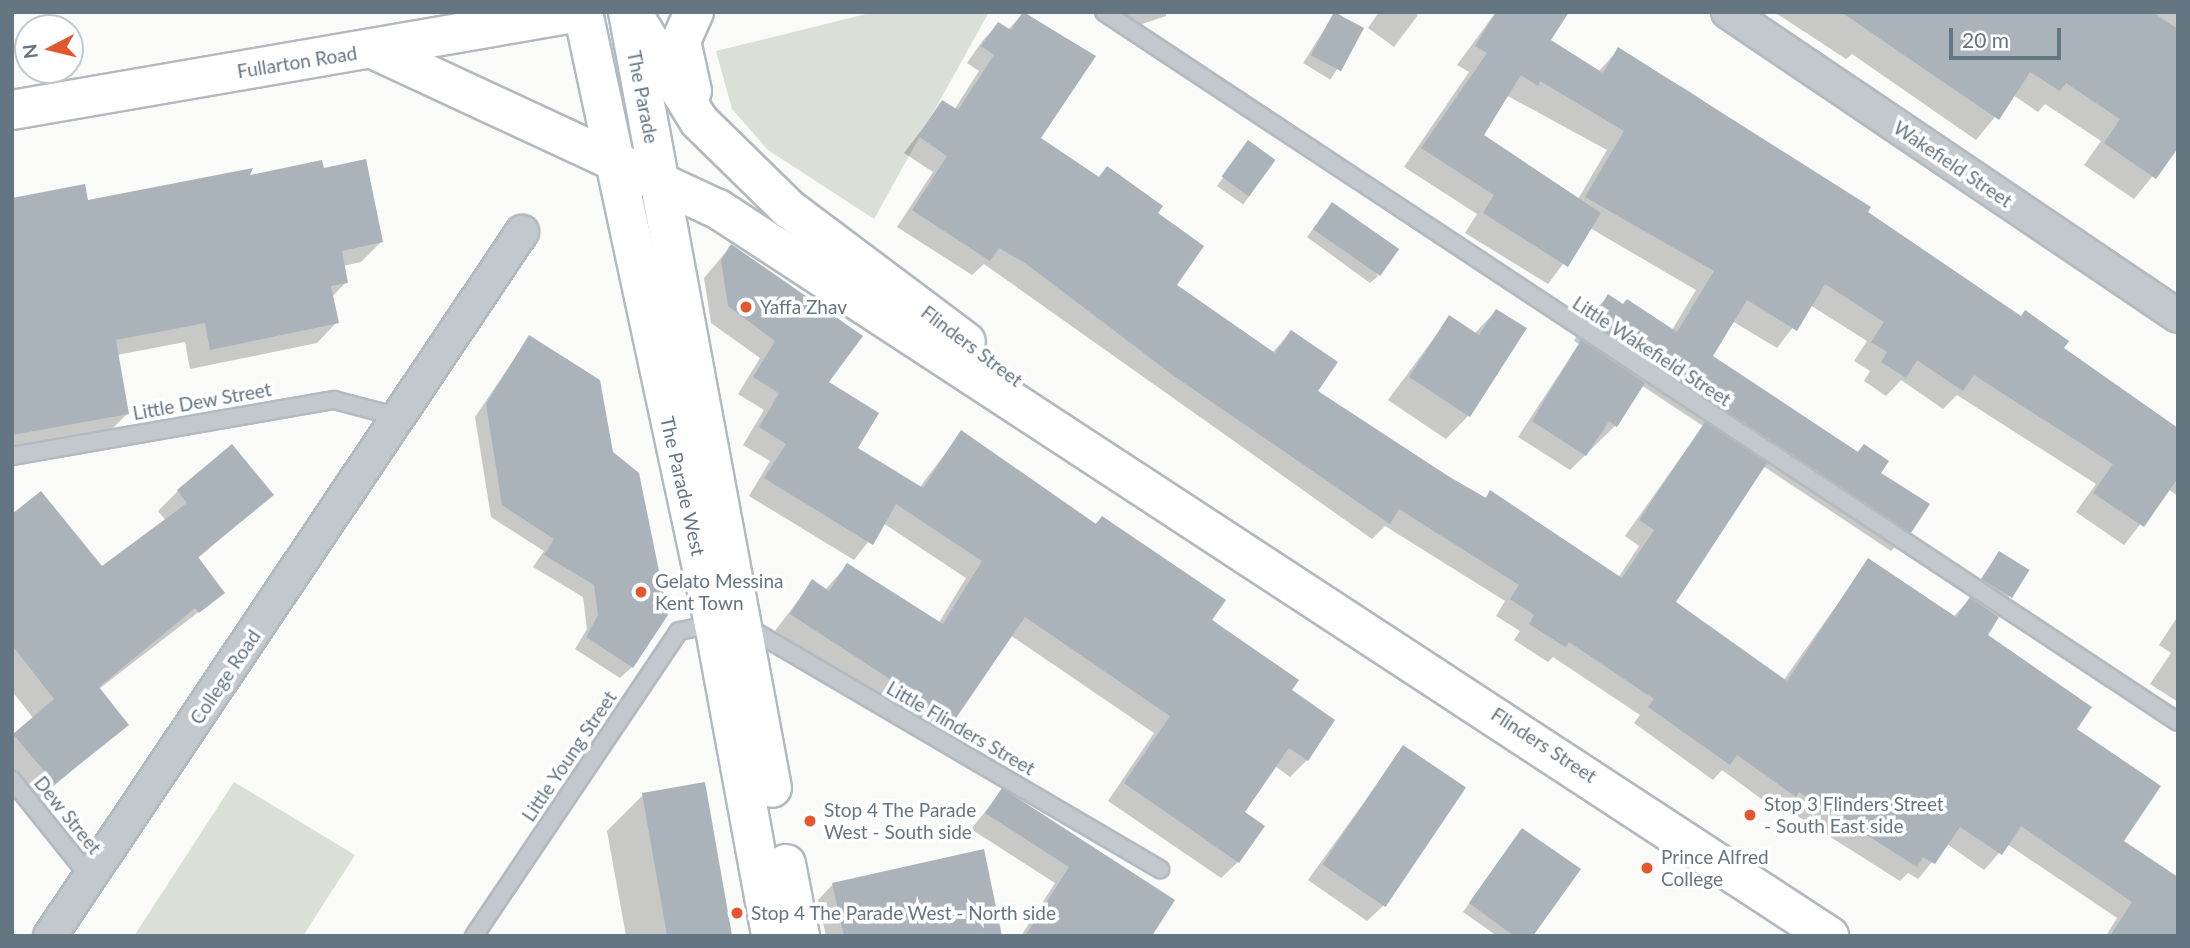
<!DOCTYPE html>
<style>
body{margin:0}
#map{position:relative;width:2190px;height:948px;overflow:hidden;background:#fafaf8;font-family:Lato,sans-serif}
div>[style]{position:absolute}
.green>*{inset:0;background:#dadfd7}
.shadow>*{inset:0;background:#0003;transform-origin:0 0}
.building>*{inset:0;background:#aab3b9;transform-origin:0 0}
.roads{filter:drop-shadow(2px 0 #b3babf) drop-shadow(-2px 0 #b3babf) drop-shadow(0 2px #b3babf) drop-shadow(0 -2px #b3babf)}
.lane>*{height:16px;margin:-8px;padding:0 8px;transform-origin:8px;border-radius:8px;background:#c3c8cc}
.street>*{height:32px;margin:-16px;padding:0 16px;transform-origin:16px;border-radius:16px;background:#c3c8cc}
.secondary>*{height:38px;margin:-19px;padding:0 19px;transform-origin:19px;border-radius:19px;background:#fff}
.dots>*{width:19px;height:19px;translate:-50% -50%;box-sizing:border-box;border:4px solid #fff;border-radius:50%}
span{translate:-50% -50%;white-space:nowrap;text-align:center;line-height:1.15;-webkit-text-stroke:7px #fff;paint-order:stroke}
.street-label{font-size:19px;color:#657683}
.poi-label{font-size:19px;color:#657683}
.left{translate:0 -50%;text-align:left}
.frame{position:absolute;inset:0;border:14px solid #657683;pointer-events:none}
.north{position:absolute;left:14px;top:14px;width:70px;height:70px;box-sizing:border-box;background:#fff;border:2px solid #c1c8cd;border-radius:50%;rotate:263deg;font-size:19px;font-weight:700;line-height:28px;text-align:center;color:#657683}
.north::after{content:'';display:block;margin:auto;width:24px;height:32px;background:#e4572e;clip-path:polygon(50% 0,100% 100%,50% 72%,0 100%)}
.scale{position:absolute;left:1949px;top:28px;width:112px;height:32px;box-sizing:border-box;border:4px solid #657683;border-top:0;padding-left:9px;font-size:21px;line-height:24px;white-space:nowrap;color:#657683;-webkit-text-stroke:5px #fff;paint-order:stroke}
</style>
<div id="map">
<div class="green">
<div style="clip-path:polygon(874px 12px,989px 12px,874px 219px,768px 150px,732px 109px,716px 51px)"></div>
<div style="clip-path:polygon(234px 782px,355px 855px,303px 936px,134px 936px)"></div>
</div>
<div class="shadow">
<div style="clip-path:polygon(evenodd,1024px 12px,1094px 56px,1039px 139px,1097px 178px,1107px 169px,1155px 214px,1175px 286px,1272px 353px,1291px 332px,1316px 392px,1484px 499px,1491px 492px,1618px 578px,1639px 546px,1625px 536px,1703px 426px,1641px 385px,1616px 425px,1570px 470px,1518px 437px,1579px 344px,1574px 341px,1589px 315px,1608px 297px,1672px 330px,1696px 290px,1590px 228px,1548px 284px,1465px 233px,1477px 214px,1404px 167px,1469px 72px,1457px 65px,1496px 12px,1598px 72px,1618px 50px,1689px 91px,2178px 430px,2178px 496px,2168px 489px,2124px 545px,2076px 512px,2096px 484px,1957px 395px,1943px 409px,1901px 380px,1886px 396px,1864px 381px,1870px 371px,1854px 361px,1867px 341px,1810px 305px,1777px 348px,1732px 321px,1711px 356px,1856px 453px,1864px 446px,1910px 532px,1891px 551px,1763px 466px,1673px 602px,1783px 681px,1868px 561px,1953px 617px,1970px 599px,1985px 635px,2075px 729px,2047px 792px,2178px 936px,2106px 936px,2117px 918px,2007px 844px,1984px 870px,1947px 844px,1918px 879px,1908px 873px,1900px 881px,1783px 807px,1779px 812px,1722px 770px,1713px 780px,1634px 723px,1640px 715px,1553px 657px,1548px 662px,1514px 640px,1520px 631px,1496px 616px,1505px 601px,1385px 526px,1372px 539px,984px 264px,972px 275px,897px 227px,933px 172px,904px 153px,943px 102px,954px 110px,979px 71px,967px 63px,983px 40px,999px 24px,1008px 30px,1024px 12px,1506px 95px,1607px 150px,1578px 199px,1481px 135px,1506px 95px)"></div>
<div style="clip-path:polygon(1124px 12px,1166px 12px,1166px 16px,1130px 28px)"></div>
<div style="left:1335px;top:12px;width:32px;height:60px;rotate:32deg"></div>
<div style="clip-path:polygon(1379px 12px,1414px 12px,1418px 15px,1394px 47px,1368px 28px)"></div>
<div style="clip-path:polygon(1774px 12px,2178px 12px,2178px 145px,2134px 199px,2084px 165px,2101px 141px,2045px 104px,2038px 112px,2013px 95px,1976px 140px,1852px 54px,1846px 59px)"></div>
<div style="left:1248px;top:142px;width:32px;height:54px;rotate:35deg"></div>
<div style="clip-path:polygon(322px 170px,381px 242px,361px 262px,343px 266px,346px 282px,332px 297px,337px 322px,317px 343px,190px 369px,185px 342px,117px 355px,128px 413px,107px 434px,12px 451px,12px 200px,86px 202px)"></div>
<div style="clip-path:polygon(1332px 204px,1378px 276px,1370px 283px,1307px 237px)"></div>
<div style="clip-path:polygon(731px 246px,826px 383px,856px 448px,919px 488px,961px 433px,1094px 525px,1102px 518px,1289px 690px,1307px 760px,1290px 777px,1275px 766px,1243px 812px,1238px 862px,1221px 878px,1108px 801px,1154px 733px,1010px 635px,935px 737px,775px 631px,812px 582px,825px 590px,847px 565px,938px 624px,966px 578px,883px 523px,854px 560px,749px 496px,770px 461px,743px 445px,764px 410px,738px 394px,760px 358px,711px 323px,704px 278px)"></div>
<div style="clip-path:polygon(1496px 311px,1524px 329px,1468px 416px,1446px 439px,1388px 400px,1449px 318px,1474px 334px)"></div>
<div style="clip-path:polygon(529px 337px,632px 667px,620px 678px,575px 649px,587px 629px,583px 597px,533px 567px,544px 551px,491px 517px,475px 417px)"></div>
<div style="clip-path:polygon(178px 491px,272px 494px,197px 559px,223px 593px,99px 689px,126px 724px,34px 803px,12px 777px,12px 737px,34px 719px,12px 691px,12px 517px,102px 569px,166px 521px,158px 511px)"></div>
<div style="clip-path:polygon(1999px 553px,2009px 598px,2002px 605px,1975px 587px)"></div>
<div style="clip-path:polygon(2178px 616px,2178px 702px,2150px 684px,2171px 653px,2159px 645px)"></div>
<div style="clip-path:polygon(1404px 747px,1383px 906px,1367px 921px,1308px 880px)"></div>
<div style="clip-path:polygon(1002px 791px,1150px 936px,1021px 936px,1055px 883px,971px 829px)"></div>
<div style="clip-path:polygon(643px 795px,731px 936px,626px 936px,607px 831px)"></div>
<div style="clip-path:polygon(1515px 838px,1531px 936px,1497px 936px,1463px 912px)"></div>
<div style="clip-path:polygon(833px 884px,1001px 936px,826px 936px,818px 900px)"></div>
</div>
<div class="building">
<div style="clip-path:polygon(1023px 12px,1096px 56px,1041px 138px,1099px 177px,1107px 166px,1163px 206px,1158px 213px,1204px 246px,1177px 285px,1275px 353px,1291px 330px,1338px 362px,1318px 391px,1448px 476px,1486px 498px,1490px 490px,1622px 578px,1654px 530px,1639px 520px,1705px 422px,1767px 463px,1676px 602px,1787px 681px,1868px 558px,1956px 617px,1970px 597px,1999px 617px,1988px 635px,2092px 707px,2077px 729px,2161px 786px,2124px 841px,2178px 877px,2178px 936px,2110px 936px,2132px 902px,2021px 826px,2002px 855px,1960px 827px,1935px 864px,1923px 857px,1917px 867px,1799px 792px,1796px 797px,1737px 755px,1730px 765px,1648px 707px,1654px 699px,1569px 642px,1565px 647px,1529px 624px,1534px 615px,1510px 599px,1519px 585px,1399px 509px,1390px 524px,1174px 376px,1025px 263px,999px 248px,990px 261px,912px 210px,947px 156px,918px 136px,942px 100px,958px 110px,994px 55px,981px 46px,998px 22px,1011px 30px)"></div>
<div style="left:1334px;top:12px;width:34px;height:49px;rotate:28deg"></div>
<div style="clip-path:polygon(1496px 12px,1569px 12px,1551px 40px,1603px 73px,1618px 47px,1871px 207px,1868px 212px,2021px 316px,2025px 310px,2069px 341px,2064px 348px,2178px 428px,2178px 478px,2144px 527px,2093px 493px,2113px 464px,1974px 375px,1963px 391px,1917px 360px,1906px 378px,1881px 362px,1887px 352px,1871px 342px,1884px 322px,1825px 284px,1797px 331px,1747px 300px,1713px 356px,1858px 452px,1864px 444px,1889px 461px,1881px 473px,1930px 504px,1911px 533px,1591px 322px,1608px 294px,1623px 304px,1627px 299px,1677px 332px,1714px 271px,1585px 197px,1624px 131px,1540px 81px,1538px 86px,1521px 75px,1484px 135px,1601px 213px,1568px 267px,1483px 213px,1494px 195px,1421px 148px,1487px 53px,1475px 46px)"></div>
<div style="clip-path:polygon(1841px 12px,2152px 12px,2178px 29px,2178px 148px,2156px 179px,2104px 143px,2120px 119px,2066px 83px,2060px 91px,2030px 72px,1999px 120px)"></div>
<div style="left:1248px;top:140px;width:34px;height:45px;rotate:36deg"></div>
<div style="clip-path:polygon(366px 159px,383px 242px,342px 251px,348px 283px,331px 286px,339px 323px,210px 350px,205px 323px,116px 340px,129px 414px,12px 435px,12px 198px,85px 184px,88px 200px,253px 168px,250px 175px,322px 160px,324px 168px)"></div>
<div style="left:1332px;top:202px;width:82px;height:33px;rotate:35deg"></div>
<div style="clip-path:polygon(731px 244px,863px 336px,829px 382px,879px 413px,858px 448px,923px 488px,961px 430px,1096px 524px,1102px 516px,1226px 600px,1212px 620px,1299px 680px,1292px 690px,1335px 720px,1308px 761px,1289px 748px,1245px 812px,1265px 826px,1239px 863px,1124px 783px,1170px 716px,1025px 617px,954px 721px,790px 614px,812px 579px,829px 591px,847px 563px,943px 624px,982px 561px,896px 504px,873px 545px,764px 478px,786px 444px,759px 427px,779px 393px,753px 377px,775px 341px,728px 306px,721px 260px)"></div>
<div style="clip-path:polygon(1496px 309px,1527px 328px,1470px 417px,1409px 377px,1449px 315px,1479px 335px)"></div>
<div style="clip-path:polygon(529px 335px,600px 380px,613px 452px,639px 473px,668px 615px,633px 668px,586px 637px,598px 615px,594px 585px,544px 555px,554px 539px,502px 505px,486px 404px)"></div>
<div style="clip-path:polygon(1581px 340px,1645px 383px,1617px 427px,1609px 421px,1586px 456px,1532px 421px)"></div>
<div style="clip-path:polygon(232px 444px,274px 495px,198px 557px,225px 593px,199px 613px,195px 608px,99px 687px,129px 725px,55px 784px,13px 734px,54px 699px,12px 645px,12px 514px,41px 491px,102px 566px,187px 503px,177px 490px)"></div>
<div style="left:1999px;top:551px;width:36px;height:33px;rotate:32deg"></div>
<div style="left:1403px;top:745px;width:76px;height:144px;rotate:34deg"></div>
<div style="left:705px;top:782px;width:156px;height:64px;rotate:80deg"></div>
<div style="clip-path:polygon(1002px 788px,1175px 900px,1152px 936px,1025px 936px,1069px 867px,985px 813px)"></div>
<div style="clip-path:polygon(1522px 828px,1581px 869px,1533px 936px,1514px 936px,1469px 903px)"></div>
<div style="clip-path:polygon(984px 849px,1002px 936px,844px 936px,832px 883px)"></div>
</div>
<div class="roads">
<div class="lane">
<div style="left:1104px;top:12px;width:1287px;rotate:33.47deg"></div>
<div style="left:12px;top:456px;width:327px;rotate:-9.9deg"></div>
<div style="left:334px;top:400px;width:67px;rotate:14.7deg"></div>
<div style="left:747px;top:627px;width:479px;rotate:30.4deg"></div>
<div style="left:12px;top:780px;width:124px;rotate:51.2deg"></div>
<div style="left:474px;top:936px;width:367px;rotate:-56.1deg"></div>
<div style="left:679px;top:631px;width:36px;rotate:-11deg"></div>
</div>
<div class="street">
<div style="left:1728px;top:12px;width:543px;rotate:34.04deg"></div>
<div style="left:50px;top:936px;width:848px;rotate:-56.16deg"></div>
</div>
<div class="secondary">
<div style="left:583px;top:12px;width:626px;rotate:77.92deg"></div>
<div style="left:714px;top:624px;width:317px;rotate:79.6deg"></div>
<div style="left:628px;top:12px;width:789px;rotate:79.49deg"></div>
<div style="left:637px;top:21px;width:118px;rotate:58.2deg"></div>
<div style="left:699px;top:121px;width:126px;rotate:44.4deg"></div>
<div style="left:789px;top:209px;width:221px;rotate:36.9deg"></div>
<div style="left:375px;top:50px;width:378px;rotate:24.9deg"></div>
<div style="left:718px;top:209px;width:1328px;rotate:33.2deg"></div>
<div style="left:692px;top:91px;width:51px;rotate:-102.4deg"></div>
<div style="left:681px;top:41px;width:32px;rotate:-66deg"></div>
<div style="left:12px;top:110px;width:576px;rotate:-9.79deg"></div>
<div style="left:786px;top:864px;width:73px;rotate:79deg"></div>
</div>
</div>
<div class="dots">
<div style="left:746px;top:307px;background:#e4572e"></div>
<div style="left:641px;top:592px;background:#e4572e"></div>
<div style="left:1750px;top:815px;background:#e4572e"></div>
<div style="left:810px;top:821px;background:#e4572e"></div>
<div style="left:1647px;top:868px;background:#e4572e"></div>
<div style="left:737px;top:913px;background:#e4572e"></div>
</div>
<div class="street-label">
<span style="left:297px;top:62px;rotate:-9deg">Fullarton Road</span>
<span style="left:643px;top:97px;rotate:79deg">The Parade</span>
<span style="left:1953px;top:164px;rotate:34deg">Wakefield Street</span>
<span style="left:972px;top:346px;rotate:37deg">Flinders Street</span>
<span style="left:1652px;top:351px;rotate:33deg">Little Wakefield Street</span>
<span style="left:202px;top:401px;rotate:-10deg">Little Dew Street</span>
<span style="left:683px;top:486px;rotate:77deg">The Parade West</span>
<span style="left:225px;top:677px;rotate:-56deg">College Road</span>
<span style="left:961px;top:728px;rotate:30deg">Little Flinders Street</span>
<span style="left:1544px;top:745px;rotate:33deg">Flinders Street</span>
<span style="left:569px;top:756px;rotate:-56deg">Little Young Street</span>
<span style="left:68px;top:815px;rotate:51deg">Dew Street</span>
</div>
<div class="poi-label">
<span class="left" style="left:760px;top:307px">Yaffa Zhav</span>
<span class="left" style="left:655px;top:592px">Gelato Messina<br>Kent Town</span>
<span class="left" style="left:1764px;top:815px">Stop 3 Flinders Street<br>- South East side</span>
<span class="left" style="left:824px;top:821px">Stop 4 The Parade<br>West - South side</span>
<span class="left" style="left:1661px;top:868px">Prince Alfred<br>College</span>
<span class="left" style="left:751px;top:913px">Stop 4 The Parade West - North side</span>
</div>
<div class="frame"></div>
<div class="north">N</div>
<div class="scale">20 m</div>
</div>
